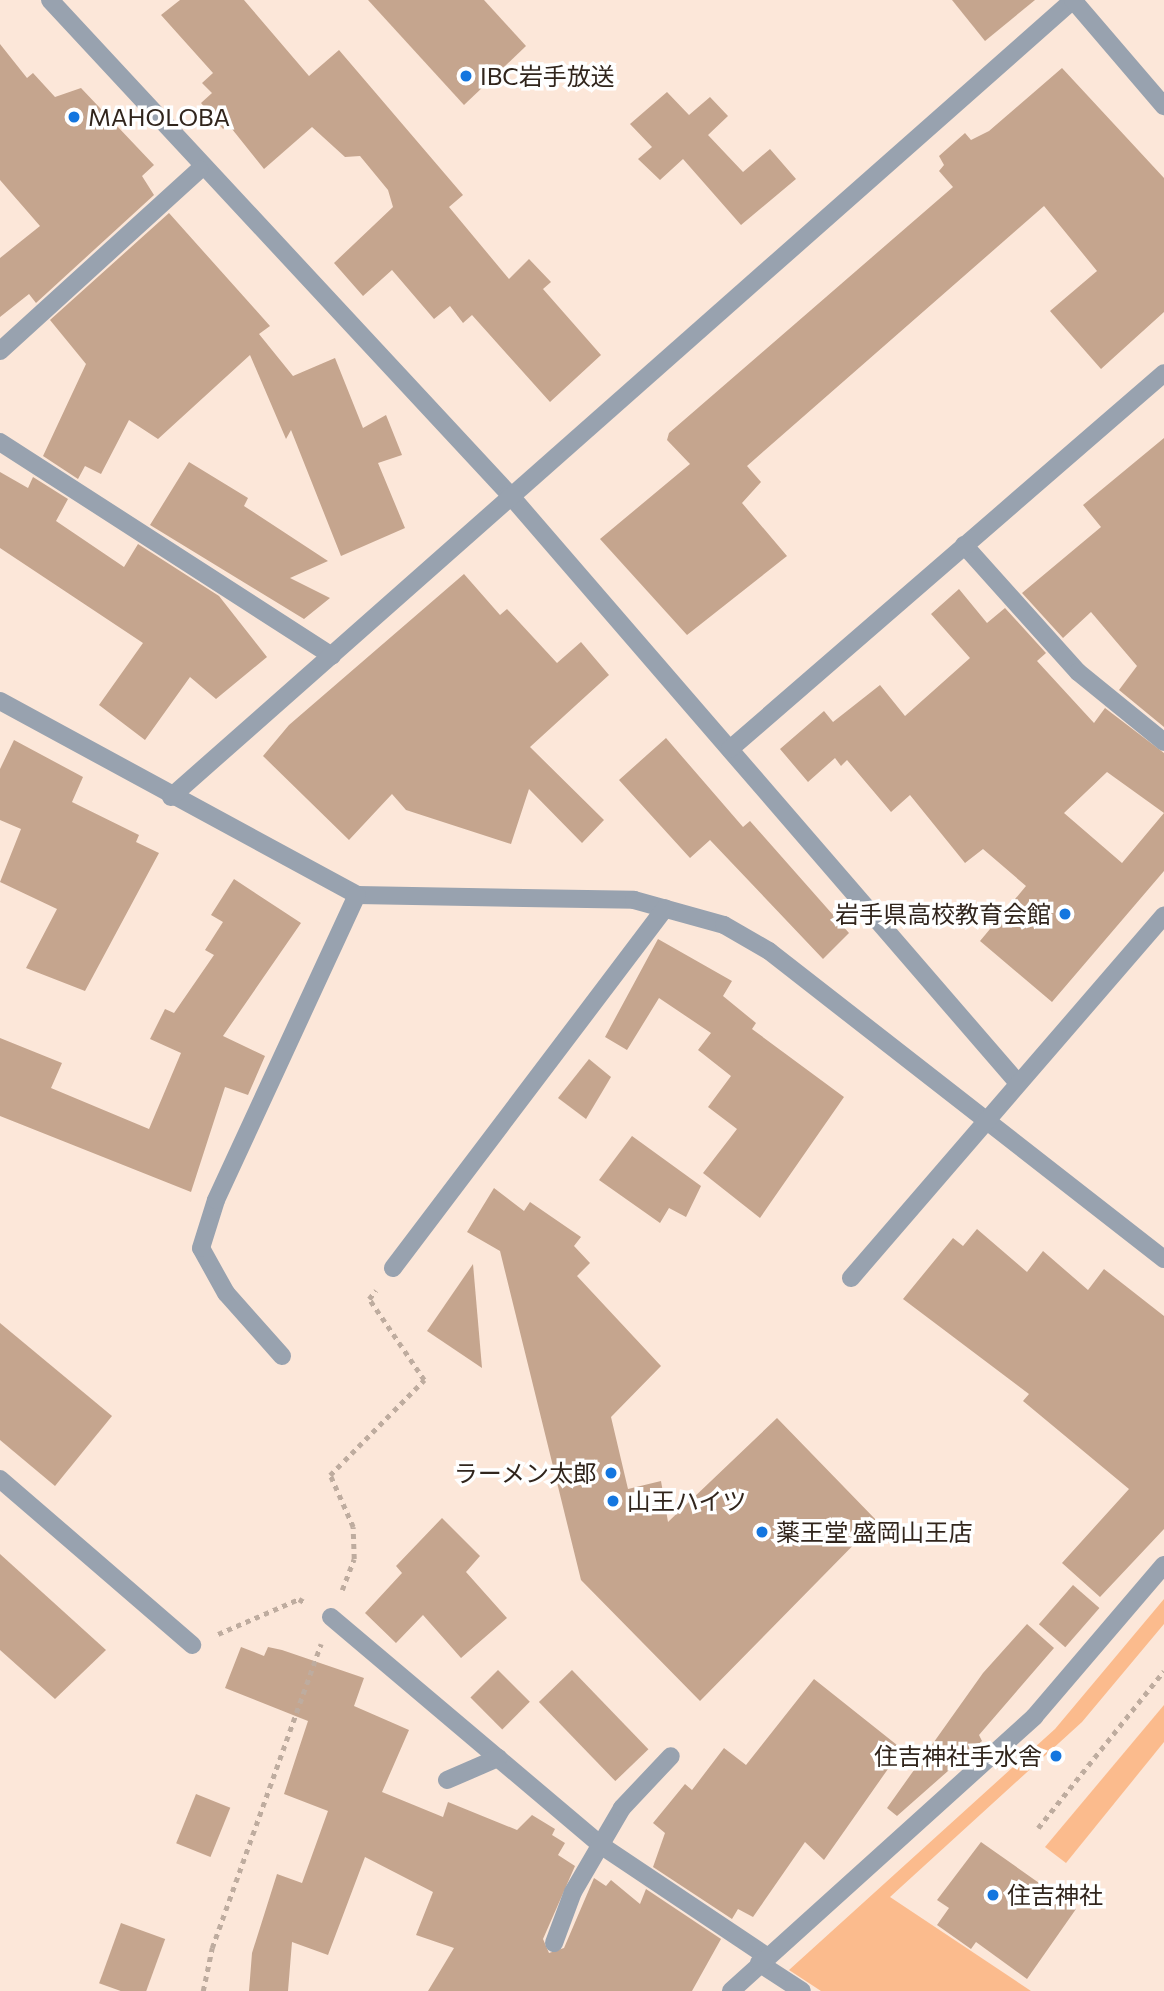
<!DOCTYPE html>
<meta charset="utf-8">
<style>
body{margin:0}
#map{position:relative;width:1164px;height:1991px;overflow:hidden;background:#fce7d9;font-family:Commissioner,"Noto Sans JP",sans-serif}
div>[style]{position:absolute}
.green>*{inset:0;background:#fbbb8d}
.building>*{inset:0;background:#c5a58e;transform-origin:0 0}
.path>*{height:4.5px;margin-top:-2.25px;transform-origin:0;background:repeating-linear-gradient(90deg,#beac9f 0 5px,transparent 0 10px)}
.minor>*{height:18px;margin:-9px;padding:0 9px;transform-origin:9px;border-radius:9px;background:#98a2af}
.dots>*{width:19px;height:19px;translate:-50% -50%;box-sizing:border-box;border:4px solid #fff;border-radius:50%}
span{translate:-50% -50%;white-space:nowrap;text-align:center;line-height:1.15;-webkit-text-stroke:7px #fff;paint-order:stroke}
.poi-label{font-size:24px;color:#31251c}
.left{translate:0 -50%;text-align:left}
.right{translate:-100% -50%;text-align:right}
</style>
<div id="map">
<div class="green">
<div style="clip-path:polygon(1164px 1599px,1164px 1624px,1082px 1722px,890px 1897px,1031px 1991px,821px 1991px,789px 1970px,1055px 1729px)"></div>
<div style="clip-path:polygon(1164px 1705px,1164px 1742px,1066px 1863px,1045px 1847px)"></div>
</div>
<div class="building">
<div style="clip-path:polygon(180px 0,244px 0,309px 76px,339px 50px,463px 195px,449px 207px,509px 279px,529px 259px,551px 282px,543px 289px,601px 355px,550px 402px,472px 315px,463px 323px,450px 306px,434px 319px,392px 270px,363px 296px,334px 263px,393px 207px,388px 190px,360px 156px,345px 157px,312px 127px,264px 169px,228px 124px,223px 129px,201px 103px,212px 93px,202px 83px,213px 73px,161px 15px)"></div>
<div style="clip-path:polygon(368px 0,484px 0,526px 46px,464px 105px)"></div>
<div style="clip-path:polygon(952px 0,1035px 0,985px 41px)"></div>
<div style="clip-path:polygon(0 44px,27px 78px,33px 73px,55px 97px,81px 88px,154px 165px,142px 176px,154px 195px,36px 303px,29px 294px,0 317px,0 258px,40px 226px,0 180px)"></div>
<div style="clip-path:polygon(1062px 68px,1164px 178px,1164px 312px,1101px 369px,1050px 311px,1097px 271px,1044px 206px,747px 466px,761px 482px,742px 503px,787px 556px,687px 635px,600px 539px,690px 464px,667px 440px,669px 433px,953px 187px,939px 171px,944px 165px,939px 156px,965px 133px,971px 140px,989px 131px)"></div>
<div style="clip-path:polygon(667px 92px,689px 115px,710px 97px,728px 116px,708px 135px,743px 172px,770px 149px,796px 179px,741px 225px,683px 159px,660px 180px,638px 159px,652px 147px,630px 124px)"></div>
<div style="clip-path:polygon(169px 213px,270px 326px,259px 334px,293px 376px,335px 358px,363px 428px,386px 415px,402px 455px,378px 463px,405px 528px,341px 556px,291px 430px,286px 439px,250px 355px,158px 439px,129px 420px,101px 474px,85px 466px,78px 479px,43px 456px,86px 364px,50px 320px)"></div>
<div style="clip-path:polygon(1164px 438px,1164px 727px,1119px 690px,1137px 666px,1091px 612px,1063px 638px,1022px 593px,1101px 527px,1083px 505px)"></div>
<div style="clip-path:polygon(189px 462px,248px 498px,244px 506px,328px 561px,290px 578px,330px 598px,304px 619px,150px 525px)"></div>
<div style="clip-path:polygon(0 472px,28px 488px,33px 477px,68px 499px,56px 521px,124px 567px,138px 544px,219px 596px,267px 657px,216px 699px,190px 677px,145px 740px,99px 705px,143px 643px,0 548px)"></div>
<div style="clip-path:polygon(464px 574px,500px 615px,507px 609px,557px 663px,581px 642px,609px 675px,530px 747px,604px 820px,582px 843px,529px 789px,511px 844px,406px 810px,392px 794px,349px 840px,263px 756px,289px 725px)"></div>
<div style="clip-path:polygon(evenodd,959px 589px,987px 623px,1005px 608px,1046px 653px,1037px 661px,1094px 723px,1105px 708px,1164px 753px,1164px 871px,1052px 1002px,980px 941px,1026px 886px,983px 849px,965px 863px,910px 795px,891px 812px,847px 760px,841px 766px,835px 758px,808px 782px,780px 749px,824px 711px,833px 722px,880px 685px,905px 716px,970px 658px,931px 614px,959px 589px,1107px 772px,1164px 813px,1122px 863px,1064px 813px,1107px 772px)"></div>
<div style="clip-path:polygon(666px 738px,743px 827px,750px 821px,849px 933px,823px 959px,710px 840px,690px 858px,619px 780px)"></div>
<div style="clip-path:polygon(14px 740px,83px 777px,72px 802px,139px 835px,136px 842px,159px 853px,85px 991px,26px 968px,57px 909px,0 882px,21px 829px,0 820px,0 769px)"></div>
<div style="clip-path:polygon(234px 879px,301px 923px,223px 1036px,265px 1056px,248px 1095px,225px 1087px,191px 1192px,0 1116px,0 1038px,62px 1063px,51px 1088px,149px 1129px,181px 1053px,150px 1039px,165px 1009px,174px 1013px,214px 955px,205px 950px,223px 922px,211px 915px)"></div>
<div style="clip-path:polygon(658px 939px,732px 981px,723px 996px,756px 1023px,752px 1029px,844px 1097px,760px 1218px,703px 1173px,737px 1129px,708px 1107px,731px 1076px,698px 1050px,711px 1033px,659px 998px,627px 1050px,605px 1037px)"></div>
<div style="clip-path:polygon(589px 1059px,611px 1077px,586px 1119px,558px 1098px)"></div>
<div style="clip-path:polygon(632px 1136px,701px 1186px,686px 1217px,669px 1208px,660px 1223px,599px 1180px)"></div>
<div style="clip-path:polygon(494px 1188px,524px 1211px,530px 1202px,581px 1237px,574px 1246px,590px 1263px,577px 1276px,661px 1366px,611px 1417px,628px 1489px,661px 1481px,668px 1522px,777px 1418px,877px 1521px,700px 1701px,581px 1580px,500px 1251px,467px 1232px)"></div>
<div style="clip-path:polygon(977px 1229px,1027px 1272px,1043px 1251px,1088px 1290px,1104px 1269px,1164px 1316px,1164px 1529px,1100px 1597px,1062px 1563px,1129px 1489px,1023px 1401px,1029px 1394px,903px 1299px,953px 1238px,963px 1246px)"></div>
<div style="clip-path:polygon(473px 1264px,482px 1368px,427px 1331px)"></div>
<div style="clip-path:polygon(0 1323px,112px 1416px,55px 1486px,0 1440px)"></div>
<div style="clip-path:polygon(442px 1518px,480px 1556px,466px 1572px,507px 1618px,461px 1658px,423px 1615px,396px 1643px,365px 1613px,402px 1573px,396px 1566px)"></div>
<div style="clip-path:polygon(0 1554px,106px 1650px,55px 1699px,0 1650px)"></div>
<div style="left:1073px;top:1585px;width:35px;height:52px;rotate:41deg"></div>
<div style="clip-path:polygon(1027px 1624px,1054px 1648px,979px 1735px,982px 1741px,897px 1816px,887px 1808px,983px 1673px)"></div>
<div style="clip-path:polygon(241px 1647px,264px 1656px,268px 1647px,282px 1650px,364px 1678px,354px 1706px,409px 1730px,382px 1792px,443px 1817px,448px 1802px,517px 1830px,532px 1815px,555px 1829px,552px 1835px,565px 1843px,558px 1855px,575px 1866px,543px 1939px,549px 1953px,564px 1948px,594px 1878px,606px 1886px,611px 1880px,640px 1904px,646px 1889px,721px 1939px,692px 1991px,428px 1991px,454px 1948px,416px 1935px,433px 1892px,365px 1857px,328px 1955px,292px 1942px,288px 1991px,249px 1991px,252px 1953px,277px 1874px,302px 1883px,328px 1811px,284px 1794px,308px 1721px,225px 1688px)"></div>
<div style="left:498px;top:1670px;width:45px;height:39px;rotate:45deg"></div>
<div style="left:572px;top:1670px;width:110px;height:46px;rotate:46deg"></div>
<div style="clip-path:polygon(814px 1679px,902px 1749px,824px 1860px,805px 1842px,753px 1917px,738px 1909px,732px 1919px,653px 1867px,665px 1833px,653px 1823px,685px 1784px,692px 1790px,724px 1748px,746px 1765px)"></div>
<div style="left:196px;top:1794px;width:37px;height:53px;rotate:22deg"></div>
<div style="clip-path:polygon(981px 1842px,1076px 1909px,1027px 1979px,976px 1942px,971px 1949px,937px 1925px,949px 1908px,937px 1900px)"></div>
<div style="left:121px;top:1923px;width:47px;height:64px;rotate:20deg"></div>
</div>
<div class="path">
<div style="left:342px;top:1590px;width:33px;rotate:-69deg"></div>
<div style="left:354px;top:1559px;width:32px;rotate:-92deg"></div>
<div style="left:353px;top:1527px;width:57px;rotate:-113.9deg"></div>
<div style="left:330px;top:1475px;width:134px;rotate:-45.3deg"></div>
<div style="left:424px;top:1380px;width:98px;rotate:-124.2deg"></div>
<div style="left:369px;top:1299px;width:11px;rotate:-52deg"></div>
<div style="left:218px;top:1634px;width:88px;rotate:-23.4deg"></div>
<div style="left:299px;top:1599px;width:8px;rotate:30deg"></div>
<div style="left:1038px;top:1828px;width:201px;rotate:-51.3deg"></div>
<div style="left:203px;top:1991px;width:44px;rotate:-78.2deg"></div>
<div style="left:212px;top:1948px;width:323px;rotate:-70.3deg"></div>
</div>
<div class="minor">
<div style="left:50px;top:0;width:674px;rotate:47.1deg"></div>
<div style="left:509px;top:494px;width:778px;rotate:49.17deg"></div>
<div style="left:0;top:351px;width:270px;rotate:-42.3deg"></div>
<div style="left:0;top:442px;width:395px;rotate:32.8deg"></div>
<div style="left:964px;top:545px;width:171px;rotate:48.1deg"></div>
<div style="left:1078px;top:672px;width:111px;rotate:39.1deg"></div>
<div style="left:0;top:701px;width:406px;rotate:28.5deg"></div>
<div style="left:357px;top:895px;width:277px;rotate:1deg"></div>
<div style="left:634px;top:900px;width:93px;rotate:15.5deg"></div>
<div style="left:724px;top:925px;width:52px;rotate:30deg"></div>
<div style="left:769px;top:951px;width:501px;rotate:37.95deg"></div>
<div style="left:730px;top:749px;width:574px;rotate:-40.9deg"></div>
<div style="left:171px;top:797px;width:1204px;rotate:-41.46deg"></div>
<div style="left:1073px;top:0;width:140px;rotate:49.4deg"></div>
<div style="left:393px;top:1268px;width:451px;rotate:-52.9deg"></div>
<div style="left:851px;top:1278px;width:479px;rotate:-49.2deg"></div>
<div style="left:282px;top:1356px;width:84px;rotate:-131.6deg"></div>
<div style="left:226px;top:1293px;width:51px;rotate:-119.1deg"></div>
<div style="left:201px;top:1248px;width:50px;rotate:-72.6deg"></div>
<div style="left:216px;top:1200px;width:336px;rotate:-65.2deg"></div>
<div style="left:0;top:1479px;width:254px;rotate:40.8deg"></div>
<div style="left:331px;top:1617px;width:355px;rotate:40.2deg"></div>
<div style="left:602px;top:1846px;width:196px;rotate:33.8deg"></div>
<div style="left:447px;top:1780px;width:56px;rotate:-23.3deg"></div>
<div style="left:554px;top:1943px;width:54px;rotate:-69.6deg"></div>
<div style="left:573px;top:1892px;width:97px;rotate:-59.7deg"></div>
<div style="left:622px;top:1808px;width:71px;rotate:-46.7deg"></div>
<div style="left:759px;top:1963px;width:51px;rotate:33.1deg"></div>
<div style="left:731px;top:1991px;width:409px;rotate:-42.1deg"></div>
<div style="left:1034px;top:1717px;width:200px;rotate:-49.5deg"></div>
</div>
<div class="dots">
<div style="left:466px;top:76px;background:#1476df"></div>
<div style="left:74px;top:117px;background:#1476df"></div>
<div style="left:1065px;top:914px;background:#1476df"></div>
<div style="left:611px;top:1473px;background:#1476df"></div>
<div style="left:613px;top:1501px;background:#1476df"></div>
<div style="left:762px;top:1532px;background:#1476df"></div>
<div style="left:1056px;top:1756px;background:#1476df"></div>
<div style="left:993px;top:1895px;background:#1476df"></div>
</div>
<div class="poi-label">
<span class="left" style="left:480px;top:76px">IBC岩手放送</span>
<span class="left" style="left:88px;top:117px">MAHOLOBA</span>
<span class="right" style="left:1051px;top:914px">岩手県高校教育会館</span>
<span class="right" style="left:597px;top:1473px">ラーメン太郎</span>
<span class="left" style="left:627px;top:1501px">山王ハイツ</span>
<span class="left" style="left:776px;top:1532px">薬王堂 盛岡山王店</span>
<span class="right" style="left:1042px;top:1756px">住吉神社手水舎</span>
<span class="left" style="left:1007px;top:1895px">住吉神社</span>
</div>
</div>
